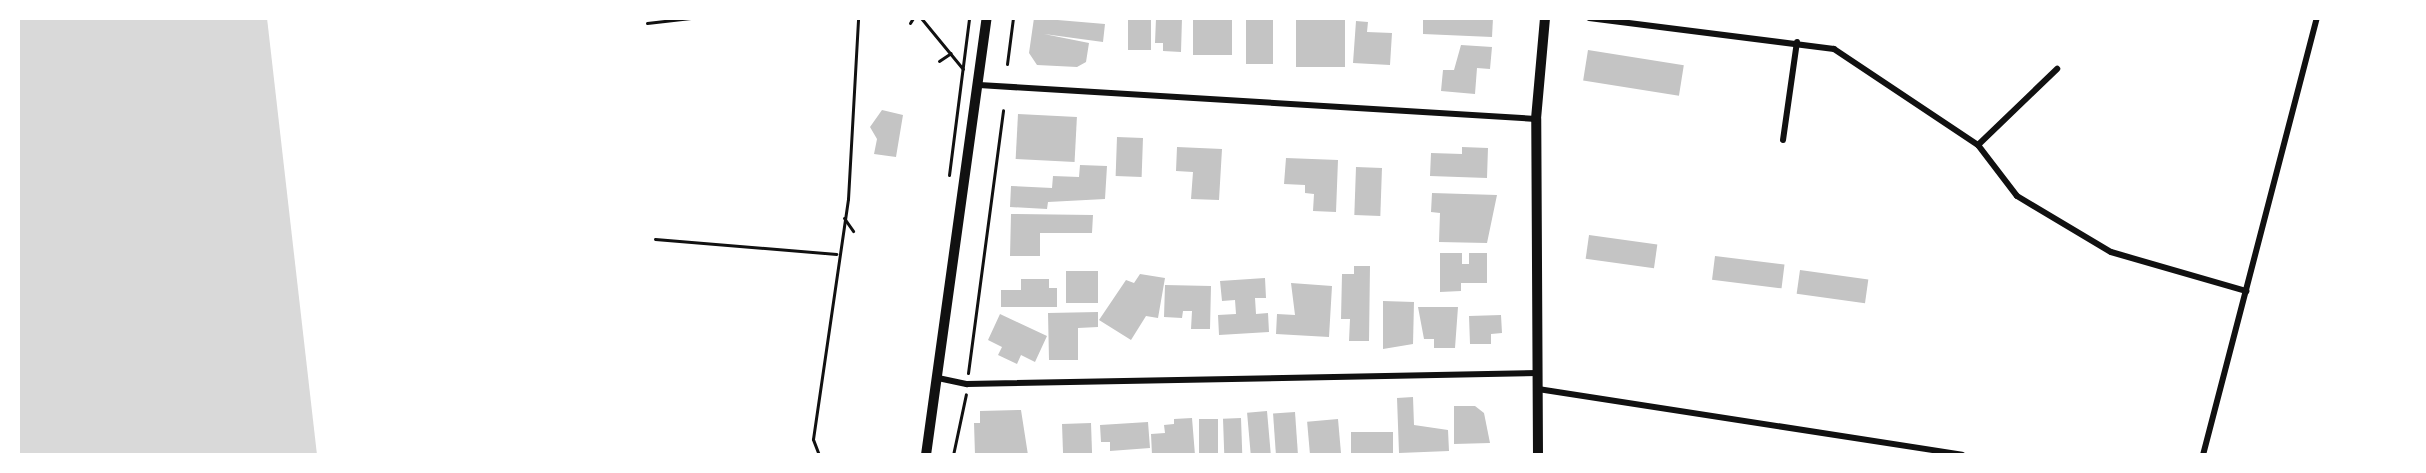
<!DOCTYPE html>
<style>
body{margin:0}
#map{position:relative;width:2426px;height:473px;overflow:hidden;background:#fff;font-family:Arial,sans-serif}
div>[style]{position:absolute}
.water>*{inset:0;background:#d9d9d9}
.building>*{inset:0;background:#c4c4c4;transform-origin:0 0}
.path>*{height:3px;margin:-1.5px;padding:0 1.5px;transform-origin:1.5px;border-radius:1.5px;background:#111}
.minor>*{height:6px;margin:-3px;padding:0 3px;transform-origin:3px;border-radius:3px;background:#111}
.tertiary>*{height:10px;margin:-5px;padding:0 5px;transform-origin:5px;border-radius:5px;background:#111}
span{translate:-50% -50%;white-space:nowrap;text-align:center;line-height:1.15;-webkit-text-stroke:4.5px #fff;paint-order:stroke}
.frame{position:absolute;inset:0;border:20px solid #fff;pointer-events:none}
</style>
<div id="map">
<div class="water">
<div style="clip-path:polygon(18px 18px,267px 18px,317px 455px,18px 455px)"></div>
</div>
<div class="building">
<div style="clip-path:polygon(1034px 18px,1105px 24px,1103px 42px,1044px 34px,1089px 43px,1086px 62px,1077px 67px,1037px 65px,1029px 53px)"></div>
<div style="left:1128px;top:18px;width:23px;height:32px"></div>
<div style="clip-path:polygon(1156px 18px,1182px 18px,1181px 52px,1163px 51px,1163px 43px,1155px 43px)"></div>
<div style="left:1193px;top:18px;width:39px;height:37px"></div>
<div style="left:1246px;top:18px;width:27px;height:46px"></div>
<div style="left:1296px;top:18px;width:49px;height:49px"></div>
<div style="clip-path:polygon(1423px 18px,1493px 18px,1492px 37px,1423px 34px)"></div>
<div style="clip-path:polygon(1356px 21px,1368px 22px,1367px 32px,1392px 33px,1390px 65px,1353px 63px)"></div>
<div style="clip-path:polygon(1461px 45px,1492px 47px,1490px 69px,1477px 68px,1475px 94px,1441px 91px,1443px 70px,1454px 70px)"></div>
<div style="left:1588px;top:50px;width:97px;height:31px;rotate:9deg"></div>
<div style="clip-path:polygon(882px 110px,903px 115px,896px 157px,874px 154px,877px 139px,870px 127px)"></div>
<div style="left:1018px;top:114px;width:59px;height:45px;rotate:3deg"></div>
<div style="left:1117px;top:137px;width:26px;height:39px;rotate:2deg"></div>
<div style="clip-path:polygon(1177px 147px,1222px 149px,1219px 200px,1191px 199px,1193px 172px,1176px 171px)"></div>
<div style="clip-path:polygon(1462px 147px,1488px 148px,1487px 178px,1430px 176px,1431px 153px,1462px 154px)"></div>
<div style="clip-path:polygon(1286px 158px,1338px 160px,1336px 212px,1313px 211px,1314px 194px,1305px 193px,1305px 185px,1284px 184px)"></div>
<div style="clip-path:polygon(1080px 165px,1107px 166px,1105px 199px,1048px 202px,1047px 209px,1010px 207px,1011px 186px,1052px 188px,1053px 176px,1079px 177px)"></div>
<div style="left:1356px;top:167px;width:26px;height:48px;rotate:2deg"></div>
<div style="clip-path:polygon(1432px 193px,1497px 195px,1487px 243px,1439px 242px,1440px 213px,1431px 212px)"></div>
<div style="clip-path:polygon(1011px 214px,1093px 215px,1092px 233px,1040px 233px,1040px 256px,1010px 256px)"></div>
<div style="left:1589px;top:235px;width:69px;height:24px;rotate:8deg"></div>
<div style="clip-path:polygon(1440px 253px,1462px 253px,1462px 264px,1469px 264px,1469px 253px,1487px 253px,1487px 283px,1461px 283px,1461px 291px,1440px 292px)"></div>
<div style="left:1715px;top:256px;width:70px;height:24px;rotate:7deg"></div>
<div style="clip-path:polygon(1354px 266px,1370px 266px,1369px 341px,1349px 341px,1350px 319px,1341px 319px,1342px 274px,1354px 274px)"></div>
<div style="left:1800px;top:270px;width:69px;height:24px;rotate:8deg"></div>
<div style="left:1066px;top:271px;width:32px;height:32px"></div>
<div style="clip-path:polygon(1140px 274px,1165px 278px,1158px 318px,1146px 316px,1131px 340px,1099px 320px,1126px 280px,1134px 283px)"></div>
<div style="clip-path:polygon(1265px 278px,1266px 298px,1255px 298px,1256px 314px,1268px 313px,1269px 332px,1219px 335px,1218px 315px,1236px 314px,1235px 300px,1222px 301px,1220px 281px)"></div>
<div style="clip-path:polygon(1021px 279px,1049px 279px,1049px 288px,1057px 288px,1057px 307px,1001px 307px,1001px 290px,1021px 290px)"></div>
<div style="clip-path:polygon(1291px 283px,1332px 286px,1329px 337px,1276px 334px,1277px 314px,1295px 315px)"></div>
<div style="clip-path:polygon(1165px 285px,1211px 286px,1210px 329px,1191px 329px,1192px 311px,1183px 311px,1182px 318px,1164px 317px)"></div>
<div style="clip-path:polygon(1383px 301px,1414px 302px,1413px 344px,1383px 349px)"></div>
<div style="clip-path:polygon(1418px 307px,1458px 307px,1455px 348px,1434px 348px,1434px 339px,1424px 339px)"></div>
<div style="clip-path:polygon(1098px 312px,1098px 327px,1078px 328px,1078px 360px,1049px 360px,1048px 313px)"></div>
<div style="clip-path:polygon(1000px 314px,1047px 336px,1035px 362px,1021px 355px,1017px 364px,998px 355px,1002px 347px,988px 340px)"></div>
<div style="clip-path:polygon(1501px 315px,1502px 333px,1491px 334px,1491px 344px,1470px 344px,1469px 316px)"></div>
<div style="clip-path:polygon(1413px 397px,1414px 425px,1448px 430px,1449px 451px,1399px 453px,1397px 398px)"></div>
<div style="clip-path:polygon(1454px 406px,1475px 406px,1484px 413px,1490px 443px,1454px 444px)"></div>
<div style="clip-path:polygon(1021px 410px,1028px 455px,975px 455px,974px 423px,980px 423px,980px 411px)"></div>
<div style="left:1267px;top:411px;width:44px;height:20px;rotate:85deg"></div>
<div style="left:1295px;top:412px;width:43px;height:22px;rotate:86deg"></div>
<div style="clip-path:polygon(1192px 418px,1195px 455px,1152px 455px,1151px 434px,1165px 433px,1164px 425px,1174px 424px,1174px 419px)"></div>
<div style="left:1241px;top:418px;width:37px;height:18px;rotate:88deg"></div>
<div style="left:1199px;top:419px;width:19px;height:36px"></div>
<div style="left:1338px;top:419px;width:36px;height:31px;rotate:85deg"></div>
<div style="clip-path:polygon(1148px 422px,1150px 448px,1110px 451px,1110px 442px,1101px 442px,1100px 425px)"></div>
<div style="left:1091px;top:423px;width:32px;height:29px;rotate:88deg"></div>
<div style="left:1393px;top:432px;width:21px;height:42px;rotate:90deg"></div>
</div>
<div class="path">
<div style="left:921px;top:18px;width:66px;rotate:50.5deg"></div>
<div style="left:647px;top:23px;width:44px;rotate:-6.5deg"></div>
<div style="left:910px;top:23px;width:6px;rotate:-59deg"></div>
<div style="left:939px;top:61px;width:14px;rotate:-34deg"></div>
<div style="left:1007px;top:64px;width:46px;rotate:-82.6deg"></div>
<div style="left:949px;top:175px;width:158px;rotate:-82.7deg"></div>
<div style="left:844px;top:218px;width:16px;rotate:55deg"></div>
<div style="left:655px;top:239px;width:182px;rotate:4.7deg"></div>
<div style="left:968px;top:373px;width:265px;rotate:-82.4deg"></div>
<div style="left:819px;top:455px;width:17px;rotate:-111deg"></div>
<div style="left:813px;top:439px;width:243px;rotate:-81.7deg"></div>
<div style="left:848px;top:199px;width:181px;rotate:-86.8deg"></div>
<div style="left:953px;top:455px;width:62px;rotate:-78deg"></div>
</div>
<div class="minor">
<div style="left:1589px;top:18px;width:247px;rotate:7.2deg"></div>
<div style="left:1834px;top:49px;width:173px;rotate:33.7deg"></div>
<div style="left:1978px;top:145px;width:64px;rotate:52.6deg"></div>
<div style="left:2017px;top:196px;width:109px;rotate:30.8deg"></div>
<div style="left:2111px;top:252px;width:141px;rotate:16.1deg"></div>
<div style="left:979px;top:85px;width:558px;rotate:3.49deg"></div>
<div style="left:1783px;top:140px;width:99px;rotate:-81.9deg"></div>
<div style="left:1978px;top:145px;width:110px;rotate:-43.9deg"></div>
<div style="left:938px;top:378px;width:30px;rotate:12deg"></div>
<div style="left:967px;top:384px;width:571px;rotate:-1.1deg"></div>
<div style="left:1538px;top:389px;width:429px;rotate:8.8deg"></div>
<div style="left:2203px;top:455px;width:452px;rotate:-75.4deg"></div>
</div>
<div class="tertiary">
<div style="left:926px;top:455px;width:441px;rotate:-82.1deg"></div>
<div style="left:1538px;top:455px;width:336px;rotate:-90.3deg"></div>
<div style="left:1536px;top:119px;width:101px;rotate:-84.9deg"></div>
</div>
<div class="frame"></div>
</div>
